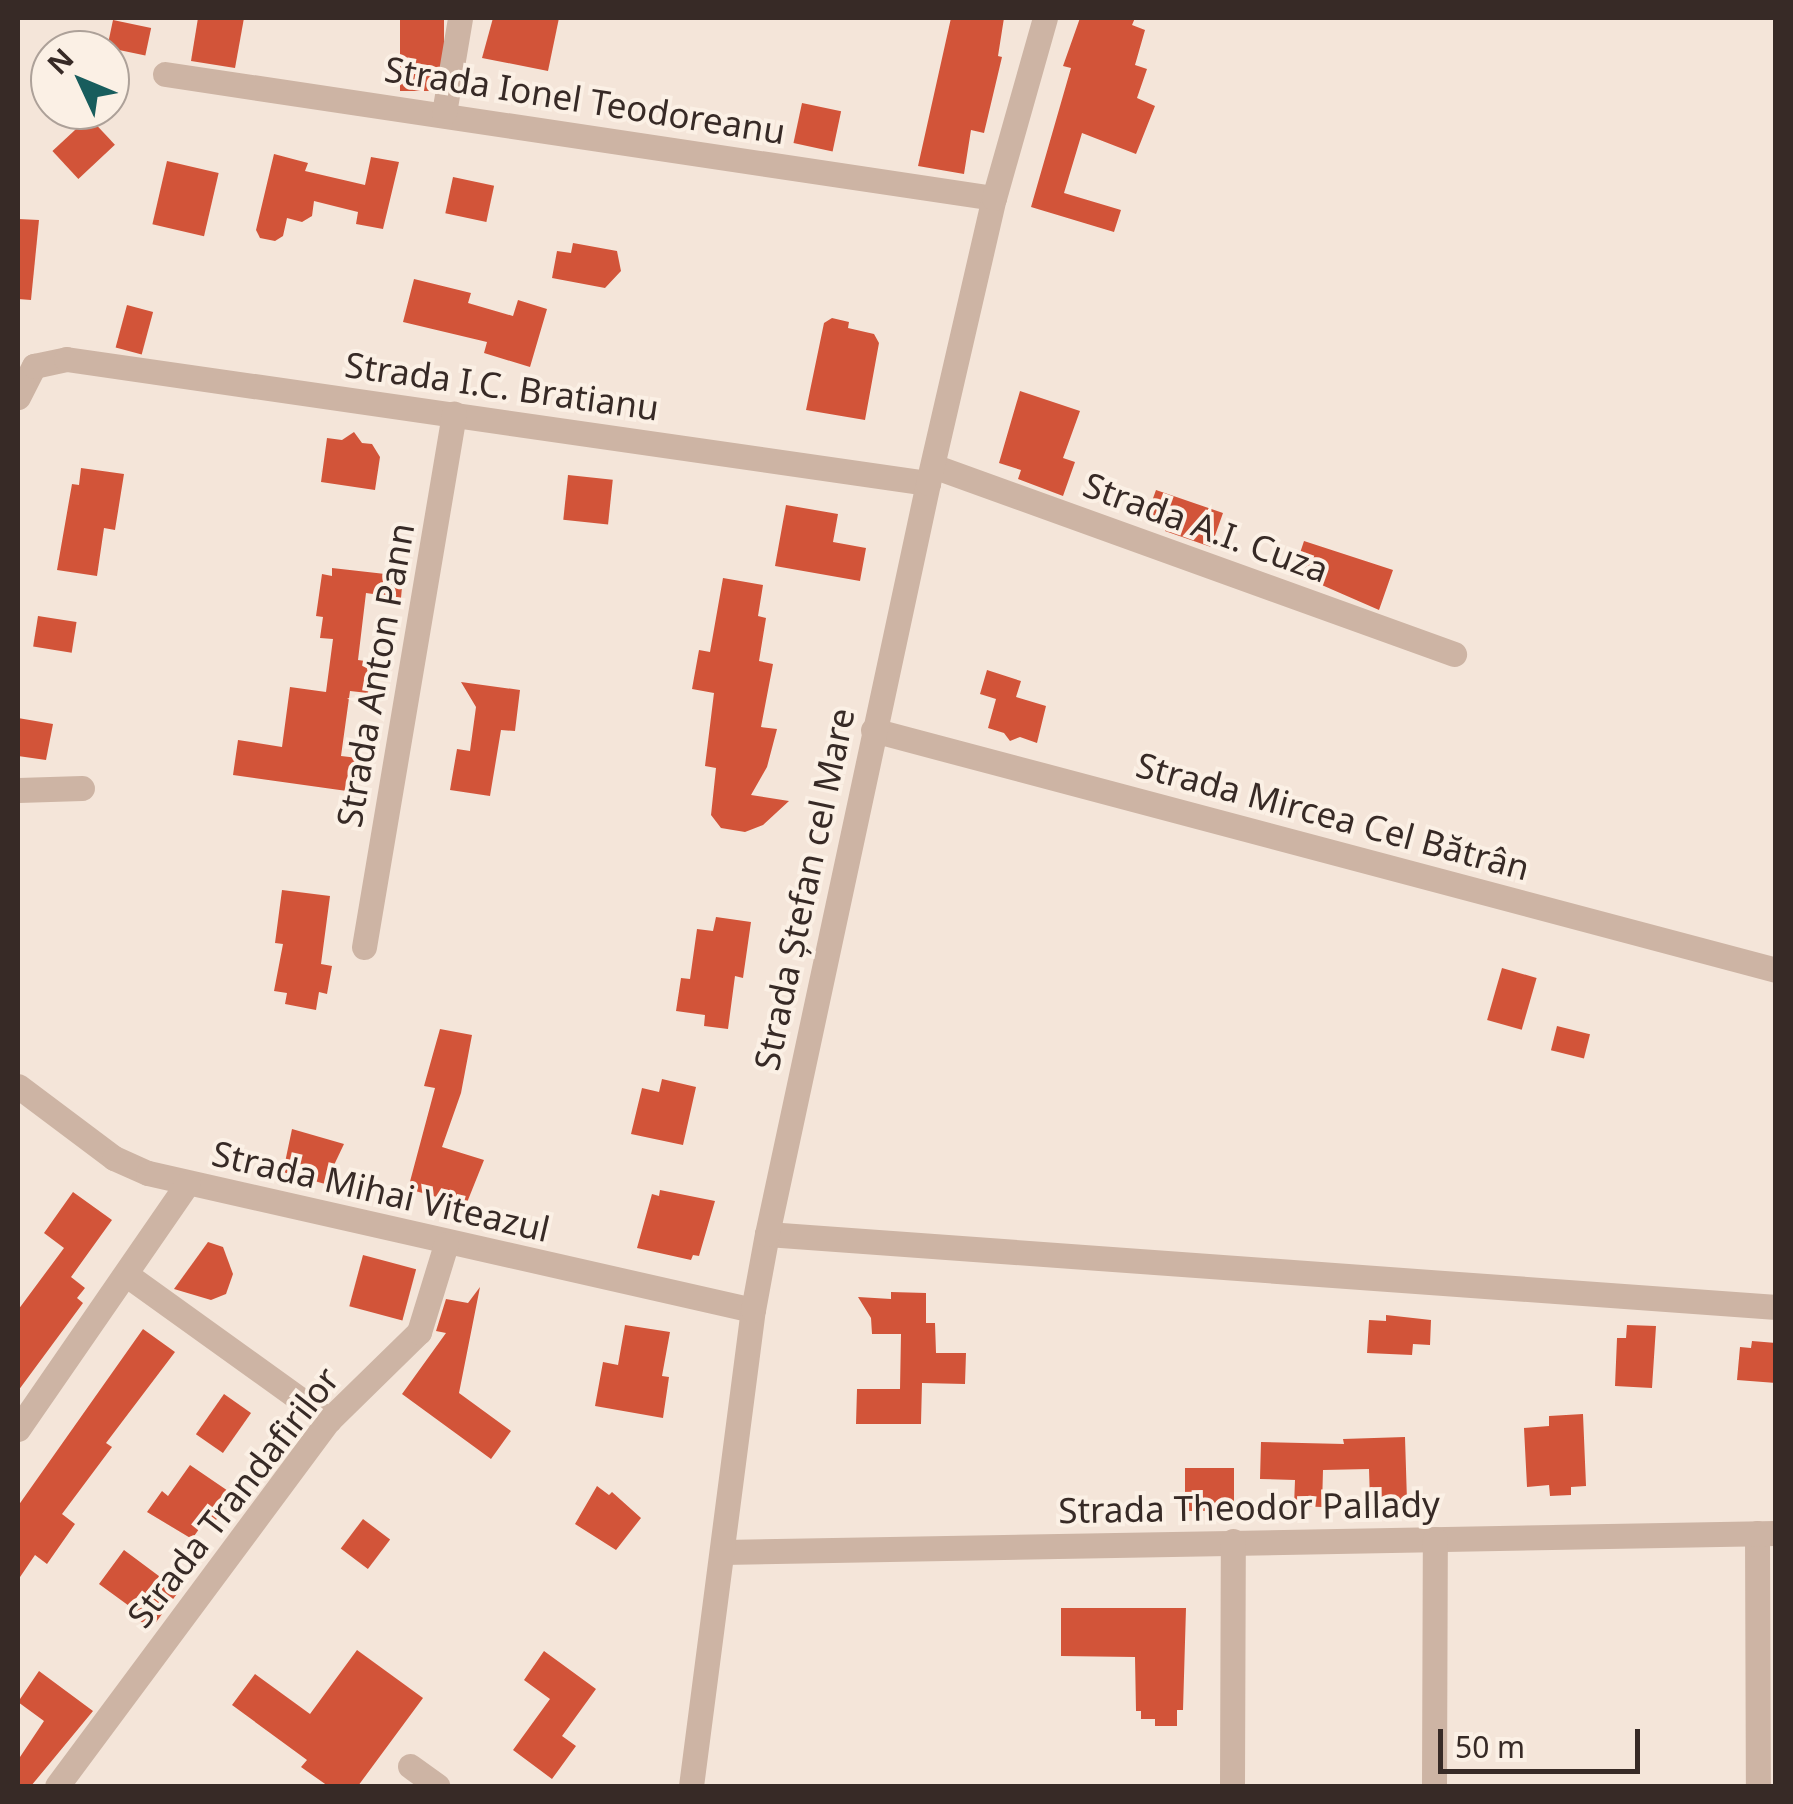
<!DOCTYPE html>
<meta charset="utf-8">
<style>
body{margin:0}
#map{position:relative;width:1793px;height:1804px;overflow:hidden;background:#f4e5d9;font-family:"Noto Sans",sans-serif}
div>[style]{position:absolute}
.building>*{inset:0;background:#d25439;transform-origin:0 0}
.minor>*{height:25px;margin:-12.5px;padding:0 12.5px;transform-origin:12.5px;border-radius:12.5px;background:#cdb4a4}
span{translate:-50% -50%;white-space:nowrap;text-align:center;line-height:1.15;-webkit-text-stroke:8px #fbf0e5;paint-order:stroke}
.street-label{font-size:35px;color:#372a26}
.frame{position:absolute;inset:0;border:20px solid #372a26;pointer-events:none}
.north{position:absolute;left:30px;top:30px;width:100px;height:100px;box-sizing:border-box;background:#fbf0e5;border:2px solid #ada199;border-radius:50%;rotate:314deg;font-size:28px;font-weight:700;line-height:40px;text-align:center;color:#372a26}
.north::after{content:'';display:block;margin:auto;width:35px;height:45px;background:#185d5d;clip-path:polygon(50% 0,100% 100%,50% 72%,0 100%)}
.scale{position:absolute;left:1438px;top:1729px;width:202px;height:45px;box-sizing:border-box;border:5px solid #372a26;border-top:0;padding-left:12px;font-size:30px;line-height:35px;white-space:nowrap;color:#372a26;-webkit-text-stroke:8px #fbf0e5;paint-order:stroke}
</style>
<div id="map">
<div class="building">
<div style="clip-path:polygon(198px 18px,244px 18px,235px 68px,191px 61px)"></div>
<div style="left:400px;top:18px;width:44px;height:73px"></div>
<div style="clip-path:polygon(493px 18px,559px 18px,548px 71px,482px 58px)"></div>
<div style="clip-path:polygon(951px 18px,1004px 18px,998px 56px,1002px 57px,984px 133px,971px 130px,964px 174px,918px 166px)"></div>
<div style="clip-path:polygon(1080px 18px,1135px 18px,1132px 25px,1145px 30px,1135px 65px,1147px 69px,1137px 98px,1155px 106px,1136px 154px,1082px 133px,1064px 193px,1121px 210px,1114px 232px,1031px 207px,1071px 68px,1063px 66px)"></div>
<div style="left:113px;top:20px;width:39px;height:28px;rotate:12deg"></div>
<div style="left:802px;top:103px;width:40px;height:41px;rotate:12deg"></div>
<div style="left:89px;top:117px;width:38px;height:50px;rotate:47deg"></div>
<div style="clip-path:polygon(274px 154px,308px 163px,305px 171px,365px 185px,371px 157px,399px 162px,383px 229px,356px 224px,358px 212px,314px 201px,312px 216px,302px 222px,287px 218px,283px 236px,275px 241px,260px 238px,256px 230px)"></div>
<div style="left:167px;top:161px;width:53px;height:65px;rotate:13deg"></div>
<div style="left:453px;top:177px;width:42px;height:37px;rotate:12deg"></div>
<div style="clip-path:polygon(18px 219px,39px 220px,31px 300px,18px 299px)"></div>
<div style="clip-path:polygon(573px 243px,617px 251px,621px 271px,605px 288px,552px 278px,557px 251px,571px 253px)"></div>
<div style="clip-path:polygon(414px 279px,471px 293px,468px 303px,513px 316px,518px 300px,547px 309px,530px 367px,484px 353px,487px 342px,403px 322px)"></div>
<div style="left:127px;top:305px;width:27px;height:44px;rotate:15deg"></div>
<div style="clip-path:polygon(832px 318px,849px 322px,848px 328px,874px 334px,879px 343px,865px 420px,806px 410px,824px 323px)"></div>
<div style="clip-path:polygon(1020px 391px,1080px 411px,1063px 458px,1075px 462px,1063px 496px,1018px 479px,1021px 470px,999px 463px)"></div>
<div style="clip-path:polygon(354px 432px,362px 443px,372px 444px,380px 457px,375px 490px,321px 482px,327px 438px,342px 440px)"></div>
<div style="clip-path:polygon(81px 468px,124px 474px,115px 530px,104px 528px,97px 576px,57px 570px,72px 484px,79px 485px)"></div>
<div style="left:568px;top:475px;width:45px;height:45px;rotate:6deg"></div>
<div style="clip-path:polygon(1156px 490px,1223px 513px,1211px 547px,1165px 531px,1168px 522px,1147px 515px)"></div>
<div style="clip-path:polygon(786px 505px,838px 514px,833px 542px,866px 548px,860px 581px,775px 566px)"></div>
<div style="clip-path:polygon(1304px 541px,1393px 570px,1379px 610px,1308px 579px,1311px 569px,1296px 565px)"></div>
<div style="clip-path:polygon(332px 568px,403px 576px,401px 598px,366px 593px,358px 660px,372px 662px,368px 693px,350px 691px,341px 756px,358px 758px,354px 792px,233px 775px,238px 740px,282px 747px,290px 687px,326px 692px,333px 639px,320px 638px,323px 617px,316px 616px,322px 574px,332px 576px)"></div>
<div style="clip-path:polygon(723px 578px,763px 585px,758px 616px,766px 618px,759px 661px,773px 664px,761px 727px,777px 729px,767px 767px,751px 795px,789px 801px,763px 825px,745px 832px,721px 828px,711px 815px,716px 768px,705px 766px,714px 693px,692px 689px,699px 650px,710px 652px)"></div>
<div style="left:38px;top:616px;width:39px;height:31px;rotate:9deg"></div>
<div style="clip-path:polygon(987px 670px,1021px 681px,1016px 697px,1046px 706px,1037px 743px,1020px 737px,1010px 741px,1004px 733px,988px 728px,996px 699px,980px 694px)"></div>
<div style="clip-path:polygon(461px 682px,520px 690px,515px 731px,501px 730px,490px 796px,450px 790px,457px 749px,470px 751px,476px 707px)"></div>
<div style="clip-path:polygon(18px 718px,53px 724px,46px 760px,18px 756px)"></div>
<div style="clip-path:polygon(282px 890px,330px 896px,321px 964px,332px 966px,327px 994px,319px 992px,316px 1010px,285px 1004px,287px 993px,274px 991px,283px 944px,275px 943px)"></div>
<div style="clip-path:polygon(716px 917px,751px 922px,743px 978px,735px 976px,728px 1029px,704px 1026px,705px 1015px,676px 1011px,681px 978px,690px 979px,697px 929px,713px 931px)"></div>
<div style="left:1502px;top:968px;width:36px;height:54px;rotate:16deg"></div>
<div style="left:1557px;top:1026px;width:34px;height:25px;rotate:14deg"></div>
<div style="clip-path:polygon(440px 1029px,472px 1035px,461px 1093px,442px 1147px,484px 1160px,466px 1205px,408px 1189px,435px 1088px,424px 1086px)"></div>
<div style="clip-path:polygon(662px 1079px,696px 1087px,683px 1145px,631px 1134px,642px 1088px,659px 1092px)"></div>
<div style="clip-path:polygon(292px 1129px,344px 1144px,325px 1184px,283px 1172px)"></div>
<div style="clip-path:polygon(660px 1190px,715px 1201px,699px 1256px,693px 1255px,691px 1260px,637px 1248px,652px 1194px,659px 1196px)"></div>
<div style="clip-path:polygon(73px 1192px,112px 1220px,71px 1277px,85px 1288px,77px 1298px,83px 1303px,18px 1391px,18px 1310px,64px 1248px,44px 1233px)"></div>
<div style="clip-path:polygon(208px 1242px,223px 1247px,233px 1274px,226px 1294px,211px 1300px,174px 1289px)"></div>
<div style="left:363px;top:1255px;width:55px;height:53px;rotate:15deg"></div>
<div style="clip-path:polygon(480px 1287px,459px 1393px,511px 1431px,491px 1459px,402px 1394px,446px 1333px,436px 1331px,446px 1299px,468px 1303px)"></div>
<div style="clip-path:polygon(891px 1292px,926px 1293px,926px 1323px,935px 1323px,936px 1353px,966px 1353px,965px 1384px,922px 1383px,921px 1424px,856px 1424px,857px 1389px,900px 1389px,901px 1334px,872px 1334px,871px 1318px,858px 1297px,891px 1299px)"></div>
<div style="clip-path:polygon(1386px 1315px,1431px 1320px,1430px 1345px,1413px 1344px,1412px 1355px,1367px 1353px,1369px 1320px,1386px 1321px)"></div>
<div style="clip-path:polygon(625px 1325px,670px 1332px,662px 1376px,669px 1377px,663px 1418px,595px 1406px,603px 1362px,618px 1365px)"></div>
<div style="clip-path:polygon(1627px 1325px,1656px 1326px,1652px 1388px,1615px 1386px,1617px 1338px,1626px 1338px)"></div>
<div style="clip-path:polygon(143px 1329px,175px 1352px,106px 1443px,112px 1447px,62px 1514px,75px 1524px,47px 1564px,35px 1555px,18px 1580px,18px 1506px)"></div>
<div style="clip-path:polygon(1752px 1341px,1776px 1343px,1776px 1383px,1737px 1380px,1740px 1347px,1751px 1348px)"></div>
<div style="left:224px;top:1394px;width:33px;height:49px;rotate:35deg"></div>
<div style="clip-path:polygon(1583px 1414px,1586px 1486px,1571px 1487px,1571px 1495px,1550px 1496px,1549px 1485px,1527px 1487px,1524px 1428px,1549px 1426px,1549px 1416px)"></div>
<div style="clip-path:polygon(1405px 1437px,1407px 1501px,1370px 1501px,1369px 1469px,1323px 1470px,1322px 1507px,1294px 1506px,1295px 1480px,1260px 1479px,1261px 1442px,1344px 1444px,1343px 1439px)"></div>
<div style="clip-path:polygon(190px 1465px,234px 1495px,211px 1527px,204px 1522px,192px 1539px,147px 1512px,162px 1491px,168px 1496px)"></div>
<div style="left:1234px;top:1468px;width:43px;height:49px;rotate:90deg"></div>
<div style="clip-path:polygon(597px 1486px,609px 1495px,612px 1492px,641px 1518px,616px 1550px,575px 1524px)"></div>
<div style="left:363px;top:1519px;width:34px;height:37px;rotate:37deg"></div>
<div style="clip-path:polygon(124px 1550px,179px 1591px,151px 1629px,132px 1615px,136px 1611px,99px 1584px)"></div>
<div style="clip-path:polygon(1061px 1608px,1186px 1608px,1183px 1710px,1177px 1710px,1177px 1726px,1155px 1726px,1155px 1719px,1141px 1719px,1141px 1711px,1136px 1711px,1135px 1657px,1061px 1656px)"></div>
<div style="clip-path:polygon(357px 1650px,423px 1698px,358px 1786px,328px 1786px,301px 1767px,307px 1760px,232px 1705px,255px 1674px,310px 1714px)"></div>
<div style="clip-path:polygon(544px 1651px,596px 1689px,562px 1736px,576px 1746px,552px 1779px,513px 1750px,550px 1699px,524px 1680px)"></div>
<div style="clip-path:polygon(39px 1671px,93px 1711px,31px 1786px,18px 1786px,18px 1760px,44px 1721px,18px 1702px)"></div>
</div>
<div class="minor">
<div style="left:165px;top:74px;width:838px;rotate:8.51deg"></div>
<div style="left:444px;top:113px;width:96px;rotate:-80.4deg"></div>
<div style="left:18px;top:397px;width:35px;rotate:-63deg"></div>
<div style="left:34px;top:366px;width:33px;rotate:-12deg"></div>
<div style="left:66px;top:359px;width:871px;rotate:8.19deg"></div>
<div style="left:933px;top:466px;width:554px;rotate:19.84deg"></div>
<div style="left:873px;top:730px;width:934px;rotate:14.88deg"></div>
<div style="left:18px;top:790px;width:64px;rotate:-1.8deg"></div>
<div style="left:364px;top:947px;width:541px;rotate:-80.42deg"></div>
<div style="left:18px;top:1086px;width:120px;rotate:36.9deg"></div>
<div style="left:114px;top:1158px;width:37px;rotate:24deg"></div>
<div style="left:148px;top:1173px;width:620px;rotate:12.76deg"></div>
<div style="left:767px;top:1234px;width:1012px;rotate:4.14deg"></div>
<div style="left:127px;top:1275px;width:249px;rotate:35.7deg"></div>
<div style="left:18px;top:1429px;width:299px;rotate:-55.4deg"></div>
<div style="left:1757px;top:1533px;width:253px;rotate:89.8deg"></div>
<div style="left:723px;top:1552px;width:1053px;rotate:-1.03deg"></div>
<div style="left:410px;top:1766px;width:34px;rotate:36deg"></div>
<div style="left:57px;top:1786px;width:456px;rotate:-53.4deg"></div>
<div style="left:329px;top:1420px;width:126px;rotate:-44.4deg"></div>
<div style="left:419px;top:1332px;width:92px;rotate:-72.9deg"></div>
<div style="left:691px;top:1786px;width:480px;rotate:-82.6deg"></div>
<div style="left:753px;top:1310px;width:77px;rotate:-79.6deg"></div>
<div style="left:767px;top:1234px;width:768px;rotate:-77.9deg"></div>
<div style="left:928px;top:483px;width:293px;rotate:-77deg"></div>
<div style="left:994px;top:198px;width:187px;rotate:-74.2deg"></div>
<div style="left:1232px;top:1786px;width:245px;rotate:-89.8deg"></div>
<div style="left:1434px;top:1786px;width:247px;rotate:-89.8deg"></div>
</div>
<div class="street-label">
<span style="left:585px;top:100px;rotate:9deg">Strada Ionel Teodoreanu</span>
<span style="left:502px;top:386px;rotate:8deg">Strada I.C. Bratianu</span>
<span style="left:1206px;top:527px;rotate:20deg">Strada A.I. Cuza</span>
<span style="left:375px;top:675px;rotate:-80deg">Strada Anton Pann</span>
<span style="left:1333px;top:816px;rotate:15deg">Strada Mircea Cel Bătrân</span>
<span style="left:804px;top:889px;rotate:-78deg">Strada Ștefan cel Mare</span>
<span style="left:381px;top:1191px;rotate:13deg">Strada Mihai Viteazul</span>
<span style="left:233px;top:1497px;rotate:-52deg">Strada Trandafirilor</span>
<span style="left:1249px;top:1507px;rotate:-1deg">Strada Theodor Pallady</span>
</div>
<div class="frame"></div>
<div class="north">N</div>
<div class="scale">50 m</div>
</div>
